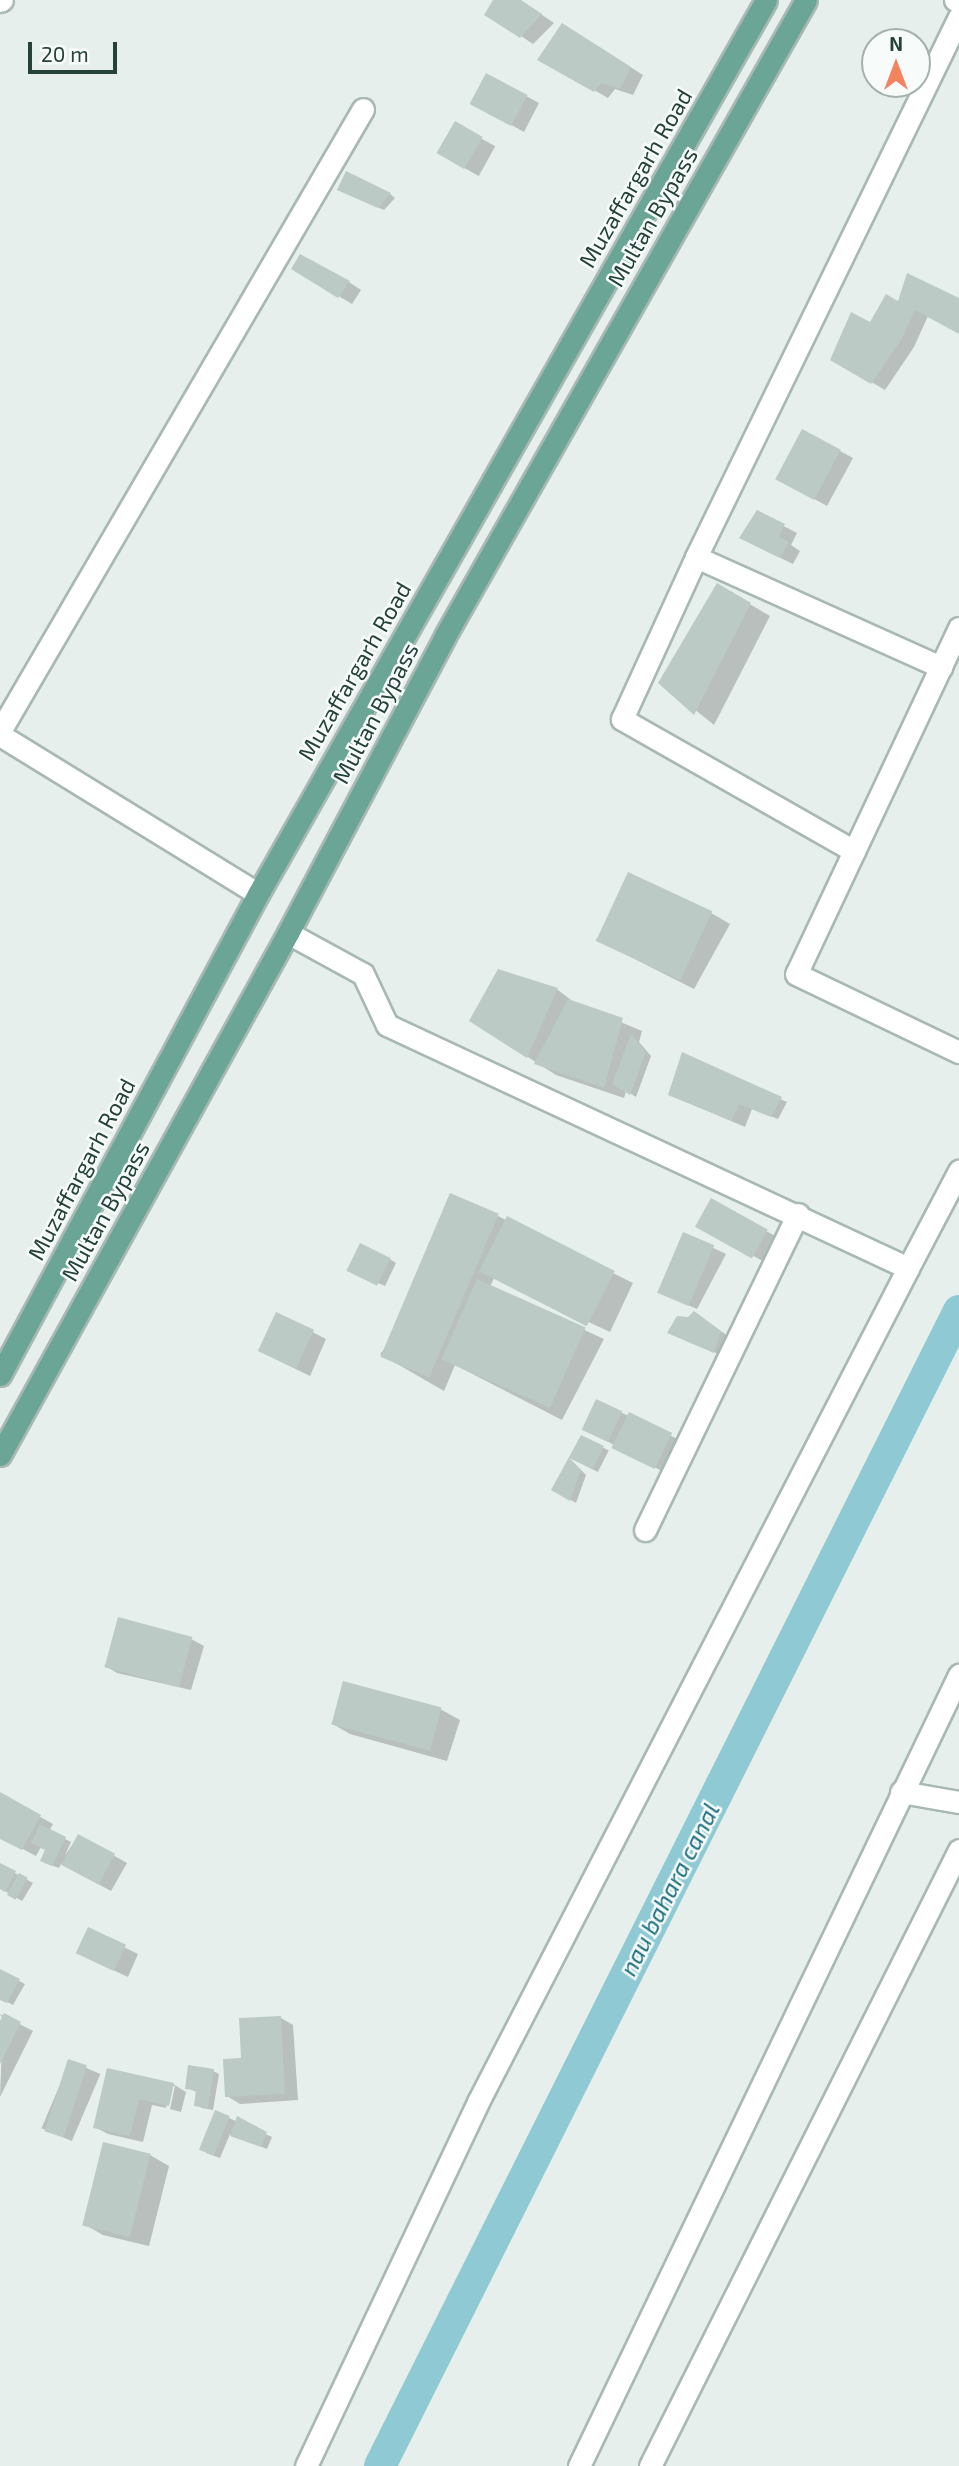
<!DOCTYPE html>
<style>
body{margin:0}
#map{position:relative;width:959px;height:2466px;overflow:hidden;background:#e6efeb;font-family:"Exo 2",sans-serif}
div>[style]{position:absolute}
.shadow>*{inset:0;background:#0003;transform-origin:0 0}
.canal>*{height:32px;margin:-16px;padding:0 16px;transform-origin:16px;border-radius:16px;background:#8ec9d4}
.building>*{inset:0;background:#bbcac4;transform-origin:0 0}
.roads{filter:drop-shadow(2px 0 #a8b8b2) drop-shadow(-2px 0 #a8b8b2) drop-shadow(0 2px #a8b8b2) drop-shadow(0 -2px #a8b8b2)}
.street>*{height:21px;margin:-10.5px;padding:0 10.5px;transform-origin:10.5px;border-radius:10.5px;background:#fff}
.primary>*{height:21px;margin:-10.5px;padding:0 10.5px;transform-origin:10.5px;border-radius:10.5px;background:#6aa596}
span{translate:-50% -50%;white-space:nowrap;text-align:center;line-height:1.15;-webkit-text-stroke:5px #f7fbf9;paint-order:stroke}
.street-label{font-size:23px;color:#24423a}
.water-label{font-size:24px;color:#1c6f80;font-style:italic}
.north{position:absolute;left:861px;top:28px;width:70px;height:70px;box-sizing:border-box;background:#f7fbf9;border:2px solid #a3b1ad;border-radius:50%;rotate:0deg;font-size:19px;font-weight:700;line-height:28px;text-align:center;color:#24423a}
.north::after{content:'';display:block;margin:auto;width:24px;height:32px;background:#f4845f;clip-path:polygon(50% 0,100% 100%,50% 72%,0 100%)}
.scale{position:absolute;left:28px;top:42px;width:89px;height:32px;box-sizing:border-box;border:4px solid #24423a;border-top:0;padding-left:9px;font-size:21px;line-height:24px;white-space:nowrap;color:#24423a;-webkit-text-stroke:5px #f7fbf9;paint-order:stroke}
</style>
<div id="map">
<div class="shadow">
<div style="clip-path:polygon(495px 0,520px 0,554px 23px,533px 44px,521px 36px)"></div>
<div style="clip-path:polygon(575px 32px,643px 75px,633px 95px,615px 89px,608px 98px,540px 59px)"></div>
<div style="clip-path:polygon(526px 96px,539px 103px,524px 132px,470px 102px)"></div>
<div style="left:455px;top:124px;width:46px;height:34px;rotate:29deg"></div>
<div style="clip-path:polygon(347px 174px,390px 194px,395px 198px,384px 210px,345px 193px)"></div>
<div style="clip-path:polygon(294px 269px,349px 282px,361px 290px,352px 304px)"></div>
<div style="clip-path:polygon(959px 300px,959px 333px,928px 316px,914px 347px,885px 390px,832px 359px,899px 303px)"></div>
<div style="clip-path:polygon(840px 451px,853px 458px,827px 506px,777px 478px)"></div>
<div style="clip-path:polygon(757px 512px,797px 533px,791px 545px,800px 551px,793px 564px,754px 545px)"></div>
<div style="clip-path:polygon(717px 585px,770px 616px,714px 725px,661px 682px)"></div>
<div style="clip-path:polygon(711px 913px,730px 924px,694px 989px,595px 939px)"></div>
<div style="clip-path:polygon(499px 972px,558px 990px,575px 1003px,642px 1031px,639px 1042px,651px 1056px,636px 1097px,626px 1091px,624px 1098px,556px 1075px,472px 1021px)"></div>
<div style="clip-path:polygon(749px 1086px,787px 1102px,778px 1119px,752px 1109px,745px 1127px,670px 1095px)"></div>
<div style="left:712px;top:1201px;width:77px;height:28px;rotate:29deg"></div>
<div style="clip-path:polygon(498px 1216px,633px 1283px,610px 1332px,494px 1278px,490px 1287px,604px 1339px,562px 1420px,455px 1365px,444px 1391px,380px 1354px)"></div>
<div style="clip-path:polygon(684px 1234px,726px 1254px,697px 1309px,667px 1296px)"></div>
<div style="clip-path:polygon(390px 1259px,396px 1263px,385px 1286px,357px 1274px)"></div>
<div style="clip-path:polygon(694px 1313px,734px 1340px,727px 1358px,670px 1332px)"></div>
<div style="clip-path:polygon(277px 1314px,326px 1339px,310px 1376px,273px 1358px)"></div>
<div style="clip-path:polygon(597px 1401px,684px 1442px,667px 1474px,583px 1428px)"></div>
<div style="left:582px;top:1437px;width:30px;height:24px;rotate:27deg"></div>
<div style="clip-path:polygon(570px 1459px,586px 1475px,576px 1503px,553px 1489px)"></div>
<div style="clip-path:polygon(191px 1639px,204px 1646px,191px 1690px,117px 1673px,104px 1665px)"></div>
<div style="clip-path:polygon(440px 1709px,460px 1720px,447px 1761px,350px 1734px,331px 1723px)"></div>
<div style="clip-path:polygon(1px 1795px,53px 1824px,49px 1831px,71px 1842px,65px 1855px,79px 1836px,127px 1863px,111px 1891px,61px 1864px,59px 1868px,48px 1864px,47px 1850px,41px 1847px,36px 1856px,0 1837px)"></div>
<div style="clip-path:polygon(0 1865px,33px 1883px,22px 1901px,0 1888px)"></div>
<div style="clip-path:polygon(89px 1930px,138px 1954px,128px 1977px,91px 1960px)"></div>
<div style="clip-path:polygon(0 1971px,25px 1984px,13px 2005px,0 1998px)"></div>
<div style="clip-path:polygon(0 2014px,33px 2031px,0 2097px,3px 2019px)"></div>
<div style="clip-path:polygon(281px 2018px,293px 2025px,298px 2100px,240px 2104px,227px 2096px,243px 2060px)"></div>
<div style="left:70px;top:2061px;width:33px;height:73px;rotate:23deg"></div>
<div style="clip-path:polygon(108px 2070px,173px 2084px,186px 2092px,181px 2112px,170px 2109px,175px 2086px,171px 2086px,166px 2108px,152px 2105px,143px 2142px,108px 2134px,95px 2127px)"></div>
<div style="clip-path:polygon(213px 2071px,219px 2074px,213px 2110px,202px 2108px,196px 2105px,197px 2092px,187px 2088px)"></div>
<div style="clip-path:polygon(229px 2118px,272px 2137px,267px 2149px,230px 2134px,220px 2158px,206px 2153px)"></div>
<div style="clip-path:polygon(150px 2155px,169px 2166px,149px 2246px,103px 2235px,84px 2224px)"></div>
</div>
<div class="canal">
<div style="left:380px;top:2466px;width:1292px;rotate:-63.38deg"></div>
</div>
<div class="building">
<div style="clip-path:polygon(493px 0,521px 0,542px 14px,520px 38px,484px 15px)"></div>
<div style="clip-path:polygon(562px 23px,631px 67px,620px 89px,601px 83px,594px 92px,537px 60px)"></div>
<div style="left:486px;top:73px;width:47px;height:35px;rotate:28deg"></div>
<div style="left:455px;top:121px;width:32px;height:37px;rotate:30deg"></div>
<div style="clip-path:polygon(346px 171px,391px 193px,378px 208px,337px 190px)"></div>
<div style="clip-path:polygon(300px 254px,350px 281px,338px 298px,291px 269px)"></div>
<div style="clip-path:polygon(907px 273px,959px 298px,959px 334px,915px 310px,901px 340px,871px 384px,830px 360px,851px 312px,870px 322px,886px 294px,898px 301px)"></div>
<div style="left:802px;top:429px;width:44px;height:57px;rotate:28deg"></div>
<div style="clip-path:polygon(757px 510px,785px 524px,779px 537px,789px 542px,780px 558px,739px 538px)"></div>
<div style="clip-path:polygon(717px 583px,751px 603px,694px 715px,658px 683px)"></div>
<div style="left:628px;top:872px;width:93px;height:76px;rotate:25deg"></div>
<div style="clip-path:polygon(498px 969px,558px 988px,527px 1058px,469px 1021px)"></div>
<div style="clip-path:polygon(568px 999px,623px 1018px,604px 1088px,534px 1064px)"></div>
<div style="clip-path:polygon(631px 1034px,646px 1052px,630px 1095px,612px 1084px)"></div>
<div style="clip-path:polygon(682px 1052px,782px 1097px,771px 1117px,739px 1104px,732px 1121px,668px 1095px)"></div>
<div style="left:450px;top:1193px;width:53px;height:178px;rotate:23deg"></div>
<div style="left:711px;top:1198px;width:65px;height:33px;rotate:29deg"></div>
<div style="left:507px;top:1216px;width:121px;height:62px;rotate:27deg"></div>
<div style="left:683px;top:1232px;width:34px;height:66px;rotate:23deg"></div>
<div style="left:360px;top:1243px;width:34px;height:31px;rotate:26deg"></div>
<div style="left:477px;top:1279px;width:119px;height:88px;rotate:24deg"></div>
<div style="clip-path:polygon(694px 1311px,721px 1331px,714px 1353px,667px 1333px,677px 1316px,688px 1317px)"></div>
<div style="left:276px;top:1312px;width:42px;height:43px;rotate:25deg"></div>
<div style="left:596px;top:1399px;width:29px;height:34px;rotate:25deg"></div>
<div style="left:629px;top:1412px;width:48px;height:40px;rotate:26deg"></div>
<div style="clip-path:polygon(581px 1435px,604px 1446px,593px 1469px,569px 1458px,581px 1470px,570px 1501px,551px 1490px)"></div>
<div style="left:118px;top:1617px;width:77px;height:52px;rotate:15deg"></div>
<div style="left:343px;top:1681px;width:102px;height:45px;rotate:15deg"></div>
<div style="clip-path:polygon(0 1792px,41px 1815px,22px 1850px,0 1839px)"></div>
<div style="clip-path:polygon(40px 1824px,66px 1837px,52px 1866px,40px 1861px,45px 1850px,31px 1843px)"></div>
<div style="left:78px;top:1834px;width:42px;height:35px;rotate:28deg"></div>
<div style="clip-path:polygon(0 1863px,16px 1871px,5px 1892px,0 1889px)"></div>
<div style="left:19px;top:1873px;width:10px;height:25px;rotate:29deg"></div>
<div style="left:88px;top:1927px;width:42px;height:29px;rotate:25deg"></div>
<div style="clip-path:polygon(0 1969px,20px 1979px,7px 2003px,0 2000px)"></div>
<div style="clip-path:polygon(4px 2013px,21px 2022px,0 2064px,0 2021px)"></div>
<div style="clip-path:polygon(281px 2016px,285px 2094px,225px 2097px,223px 2059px,241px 2058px,239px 2018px)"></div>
<div style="left:68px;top:2059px;width:20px;height:76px;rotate:18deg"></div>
<div style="clip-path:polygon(188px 2065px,214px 2069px,208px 2108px,194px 2106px,196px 2090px,185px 2089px)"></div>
<div style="clip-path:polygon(107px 2068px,174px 2083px,169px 2106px,139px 2099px,130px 2136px,93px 2128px)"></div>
<div style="left:215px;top:2110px;width:16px;height:43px;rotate:22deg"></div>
<div style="clip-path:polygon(237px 2116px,267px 2132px,261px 2147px,230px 2136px)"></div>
<div style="left:103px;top:2142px;width:49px;height:86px;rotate:14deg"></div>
</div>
<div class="roads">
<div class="street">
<div style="left:955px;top:0;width:4px;rotate:27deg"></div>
<div style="left:0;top:1px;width:2px;rotate:-27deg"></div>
<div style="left:696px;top:557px;width:601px;rotate:-64.03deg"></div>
<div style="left:959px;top:628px;width:382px;rotate:115.2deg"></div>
<div style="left:796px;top:974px;width:181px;rotate:25.6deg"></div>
<div style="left:0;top:731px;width:720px;rotate:-59.73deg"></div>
<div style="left:0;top:735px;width:303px;rotate:31.6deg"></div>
<div style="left:854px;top:851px;width:267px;rotate:-150.4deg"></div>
<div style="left:622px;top:719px;width:178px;rotate:-65.4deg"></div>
<div style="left:696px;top:557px;width:269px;rotate:24.2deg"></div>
<div style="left:288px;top:933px;width:85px;rotate:28.7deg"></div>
<div style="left:363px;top:974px;width:56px;rotate:64.8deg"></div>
<div style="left:387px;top:1025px;width:575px;rotate:25deg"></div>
<div style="left:908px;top:1268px;width:110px;rotate:-62.3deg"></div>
<div style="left:645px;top:1530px;width:351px;rotate:-64.2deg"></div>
<div style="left:901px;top:1792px;width:59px;rotate:9.8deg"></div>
<div style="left:306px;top:2466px;width:403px;rotate:-64.7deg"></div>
<div style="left:478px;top:2102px;width:938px;rotate:-62.72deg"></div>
<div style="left:579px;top:2466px;width:878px;rotate:-64.34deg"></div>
<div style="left:650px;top:2466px;width:689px;rotate:-63.36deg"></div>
</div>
<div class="primary">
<div style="left:0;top:1375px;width:546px;rotate:-61.79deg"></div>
<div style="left:258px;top:894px;width:1028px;rotate:-60.39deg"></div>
<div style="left:0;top:1455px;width:596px;rotate:-61.11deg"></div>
<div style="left:288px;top:933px;width:336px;rotate:-62.1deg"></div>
<div style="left:445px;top:636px;width:731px;rotate:-60.42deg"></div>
</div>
</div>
<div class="street-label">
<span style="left:635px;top:178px;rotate:-60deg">Muzaffargarh Road</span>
<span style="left:652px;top:217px;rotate:-60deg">Multan Bypass</span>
<span style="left:354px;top:671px;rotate:-60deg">Muzaffargarh Road</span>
<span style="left:375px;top:713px;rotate:-62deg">Multan Bypass</span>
<span style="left:81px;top:1169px;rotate:-62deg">Muzaffargarh Road</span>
<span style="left:105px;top:1211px;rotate:-61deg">Multan Bypass</span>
</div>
<div class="water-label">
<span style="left:669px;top:1889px;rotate:-63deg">nau bahara canal</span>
</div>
<div class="north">N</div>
<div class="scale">20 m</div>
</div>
